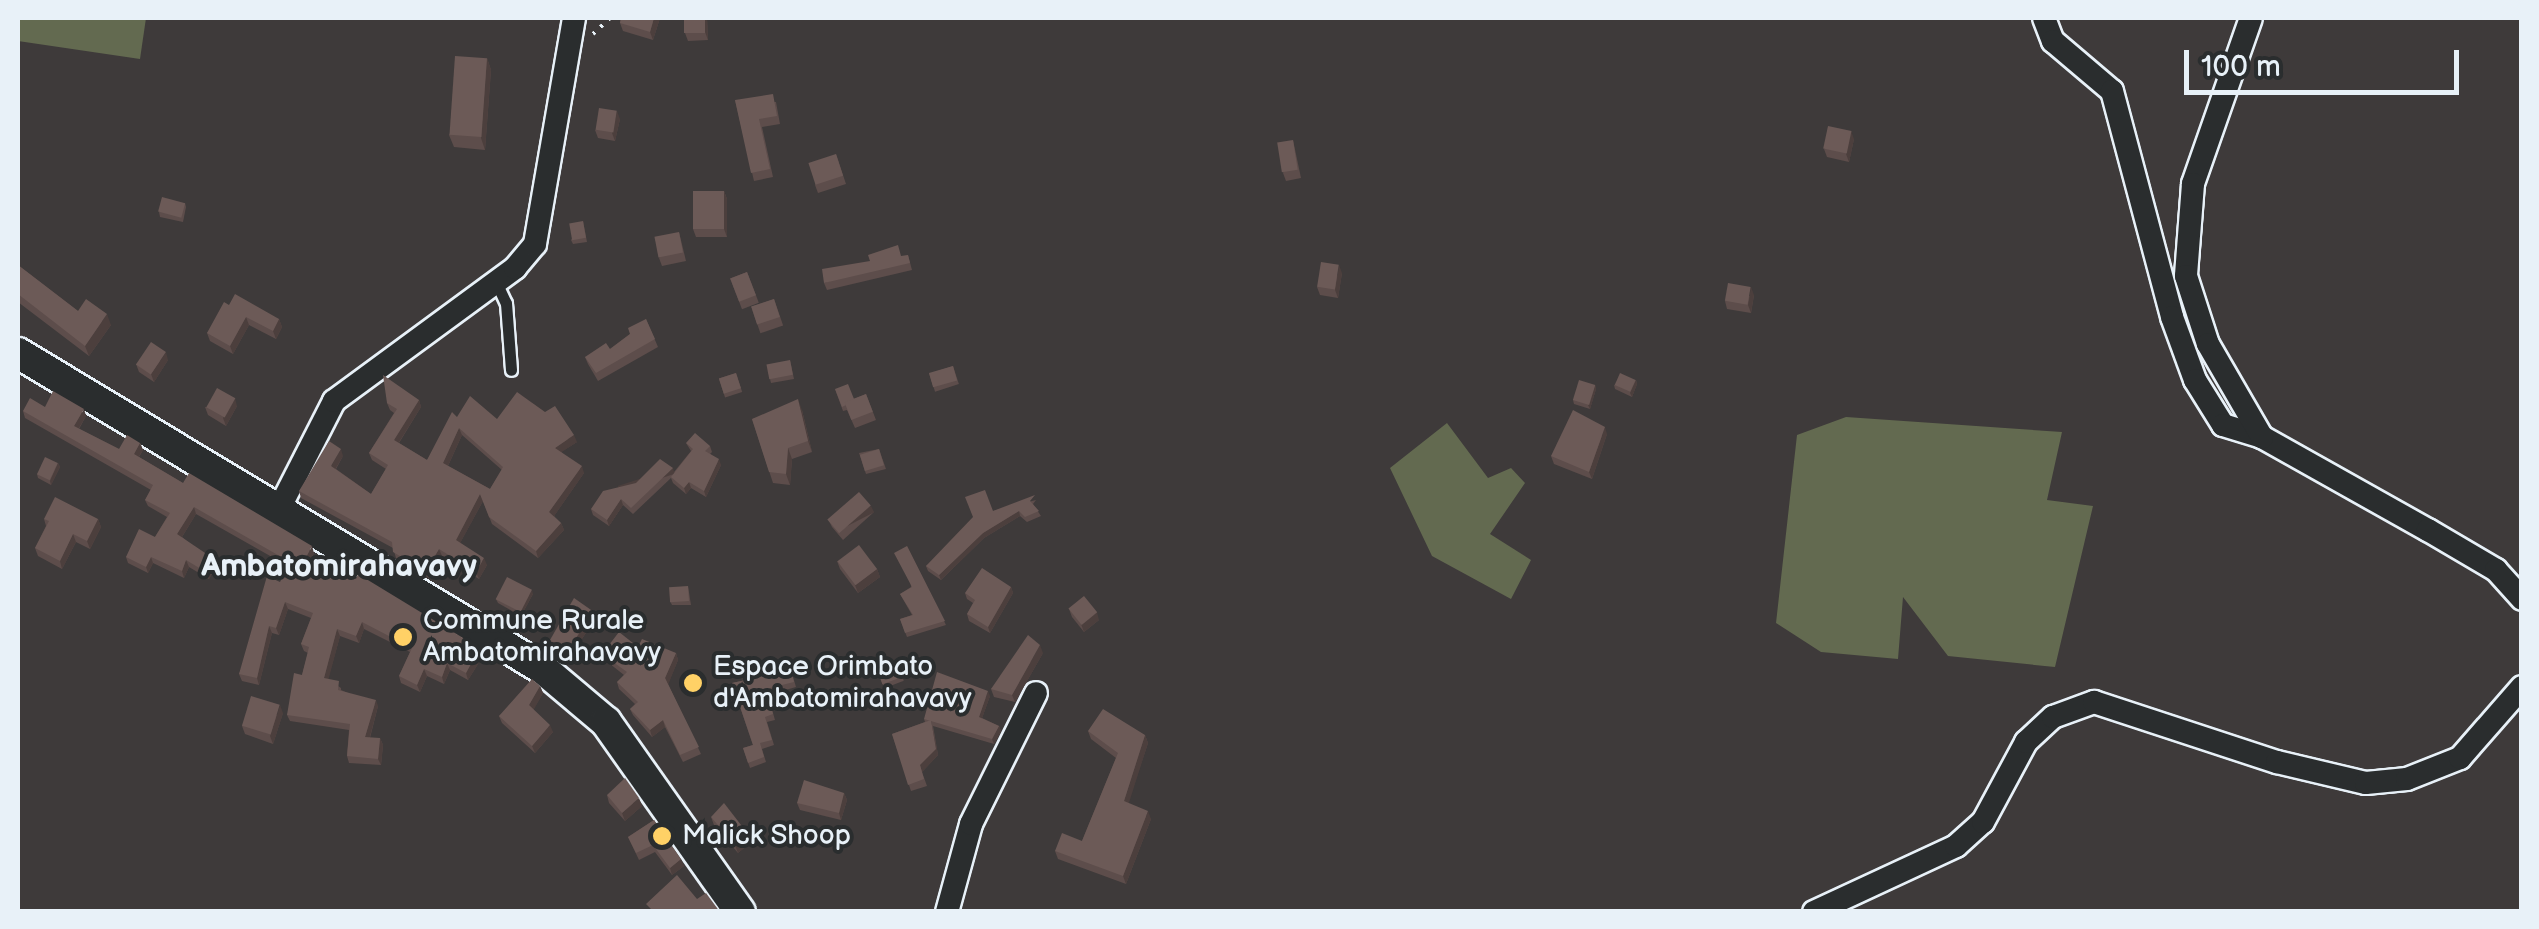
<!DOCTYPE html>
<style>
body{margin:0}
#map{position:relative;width:2539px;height:929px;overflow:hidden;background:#3e3a3a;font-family:"Balsamiq Sans",sans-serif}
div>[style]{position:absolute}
.green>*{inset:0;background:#636a50}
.path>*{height:4px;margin-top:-2px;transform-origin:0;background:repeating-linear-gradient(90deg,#e8f1f8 0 2.5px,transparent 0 10.5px)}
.roads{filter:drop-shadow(2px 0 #e8f1f8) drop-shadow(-2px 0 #e8f1f8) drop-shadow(0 2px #e8f1f8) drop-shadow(0 -2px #e8f1f8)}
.service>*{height:11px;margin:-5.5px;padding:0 5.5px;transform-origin:5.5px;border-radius:5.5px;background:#2a2d2e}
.minor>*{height:22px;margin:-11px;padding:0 11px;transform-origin:11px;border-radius:11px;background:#2a2d2e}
.secondary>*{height:30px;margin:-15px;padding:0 15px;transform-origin:15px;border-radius:15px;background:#2a2d2e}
.wall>*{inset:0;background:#5d4d4b;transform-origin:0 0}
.shaded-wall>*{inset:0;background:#4c3f3d;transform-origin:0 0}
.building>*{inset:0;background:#6c5a57;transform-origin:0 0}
.dots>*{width:28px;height:28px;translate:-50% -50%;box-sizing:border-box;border:5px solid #2a2d2e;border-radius:50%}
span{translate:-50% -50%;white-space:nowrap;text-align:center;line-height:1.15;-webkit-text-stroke:8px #2a2d2e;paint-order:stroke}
.poi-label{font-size:28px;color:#e8f1f8}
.left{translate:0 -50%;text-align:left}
.quarter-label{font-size:32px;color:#e8f1f8;font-weight:700}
.frame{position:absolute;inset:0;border:20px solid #e8f1f8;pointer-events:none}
.scale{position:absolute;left:2184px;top:50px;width:275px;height:45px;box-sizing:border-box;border:5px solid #e8f1f8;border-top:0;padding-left:12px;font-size:30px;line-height:35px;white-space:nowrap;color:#e8f1f8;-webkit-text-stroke:8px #2a2d2e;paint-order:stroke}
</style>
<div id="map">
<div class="green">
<div style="clip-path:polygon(18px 18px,146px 18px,140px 59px,18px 41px)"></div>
<div style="clip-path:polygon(1846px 417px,2062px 432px,2047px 500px,2093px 506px,2055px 667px,1948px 656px,1903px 597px,1898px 659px,1821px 652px,1776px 623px,1797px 435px)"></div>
<div style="clip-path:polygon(1447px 423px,1488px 478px,1511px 468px,1525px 483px,1490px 534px,1531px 560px,1511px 599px,1432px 556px,1390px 468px)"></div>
</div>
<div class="path">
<div style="left:593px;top:34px;width:23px;rotate:-43deg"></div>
</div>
<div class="roads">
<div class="service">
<div style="left:496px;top:282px;width:23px;rotate:65deg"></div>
<div style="left:506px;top:303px;width:67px;rotate:85.7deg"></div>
</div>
<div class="minor">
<div style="left:2044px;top:18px;width:25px;rotate:69deg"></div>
<div style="left:2053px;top:41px;width:77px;rotate:40.3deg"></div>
<div style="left:2112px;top:91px;width:234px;rotate:75.1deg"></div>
<div style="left:2172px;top:317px;width:67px;rotate:69.9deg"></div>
<div style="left:2195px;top:380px;width:53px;rotate:58.1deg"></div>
<div style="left:2223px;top:425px;width:41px;rotate:17.1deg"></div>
<div style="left:2262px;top:437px;width:190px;rotate:29.3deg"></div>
<div style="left:2428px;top:530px;width:79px;rotate:30.5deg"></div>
<div style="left:2496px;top:570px;width:39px;rotate:48deg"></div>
<div style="left:2251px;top:18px;width:176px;rotate:109.3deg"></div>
<div style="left:2193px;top:184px;width:92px;rotate:94.4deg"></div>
<div style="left:2186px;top:276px;width:71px;rotate:72.1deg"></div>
<div style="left:2208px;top:344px;width:108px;rotate:59.9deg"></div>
<div style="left:279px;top:509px;width:121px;rotate:-63deg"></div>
<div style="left:334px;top:401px;width:225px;rotate:-36.3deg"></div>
<div style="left:515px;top:268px;width:31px;rotate:-50deg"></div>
<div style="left:535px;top:244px;width:229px;rotate:-80.2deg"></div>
<div style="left:947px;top:912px;width:91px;rotate:-74.7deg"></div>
<div style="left:971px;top:824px;width:146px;rotate:-63.6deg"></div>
<div style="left:1814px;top:912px;width:157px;rotate:-24.9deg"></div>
<div style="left:1956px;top:846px;width:36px;rotate:-42deg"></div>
<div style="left:1983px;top:822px;width:91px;rotate:-61.7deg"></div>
<div style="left:2026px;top:742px;width:37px;rotate:-43deg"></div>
<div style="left:2053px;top:717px;width:44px;rotate:-20.1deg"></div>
<div style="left:2094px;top:702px;width:193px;rotate:18.2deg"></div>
<div style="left:2277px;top:762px;width:91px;rotate:13.3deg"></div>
<div style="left:2366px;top:783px;width:41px;rotate:-5.6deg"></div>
<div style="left:2407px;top:779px;width:57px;rotate:-21.6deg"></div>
<div style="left:2460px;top:758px;width:94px;rotate:-48.9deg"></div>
</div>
<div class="secondary">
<div style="left:18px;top:353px;width:613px;rotate:31.04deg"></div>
<div style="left:543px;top:669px;width:82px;rotate:40.1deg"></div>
<div style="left:606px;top:722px;width:232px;rotate:54.8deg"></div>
</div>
</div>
<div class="wall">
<div style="clip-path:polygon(621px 18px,660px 18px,653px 40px,623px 31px,620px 23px)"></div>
<div style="clip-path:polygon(684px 18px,707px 18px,708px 40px,688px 41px,685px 33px)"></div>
<div style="clip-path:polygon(1775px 18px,1813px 18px,1813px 20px)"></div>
<div style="clip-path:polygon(487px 58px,491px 70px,485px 150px,454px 147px,449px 135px)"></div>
<div style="clip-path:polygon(735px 100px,776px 102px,780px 124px,762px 127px,773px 177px,754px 181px)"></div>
<div style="clip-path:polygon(620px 119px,615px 141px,598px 138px,595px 130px)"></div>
<div style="clip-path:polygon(1854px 139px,1849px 162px,1827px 157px,1824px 149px)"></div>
<div style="clip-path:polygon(1293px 140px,1301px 178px,1286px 181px,1283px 173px)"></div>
<div style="clip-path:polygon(836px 154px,846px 184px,818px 193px,815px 185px)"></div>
<div style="clip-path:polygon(724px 191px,727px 199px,727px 237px,696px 237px,693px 229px)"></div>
<div style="clip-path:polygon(185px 203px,186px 207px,183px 222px,160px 217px,159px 212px)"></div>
<div style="clip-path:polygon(583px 221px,587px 242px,573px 244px,571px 240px)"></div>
<div style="clip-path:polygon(679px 232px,686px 261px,662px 266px,659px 258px)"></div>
<div style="clip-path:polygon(908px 255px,912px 270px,827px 290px,824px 283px)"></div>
<div style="clip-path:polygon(18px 265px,78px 311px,111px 325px,89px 356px,18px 302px)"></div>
<div style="left:747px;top:272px;width:33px;height:18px;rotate:69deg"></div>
<div style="clip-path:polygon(1342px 273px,1338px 298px,1320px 295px,1317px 287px)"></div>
<div style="clip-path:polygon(1754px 295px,1751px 313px,1727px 309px,1725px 301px)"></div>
<div style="left:774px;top:299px;width:28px;height:24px;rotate:71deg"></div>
<div style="clip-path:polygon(229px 305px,279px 319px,282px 327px,276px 339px,249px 325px,233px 354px,210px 341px,207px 333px)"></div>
<div style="clip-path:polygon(646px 319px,658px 347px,598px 381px,588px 364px,585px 357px,610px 349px,630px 334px)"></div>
<div style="clip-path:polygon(168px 360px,154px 382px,139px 372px,136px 364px)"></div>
<div style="clip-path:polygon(790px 360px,794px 379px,771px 383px,770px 379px)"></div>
<div style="left:953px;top:366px;width:19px;height:25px;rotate:72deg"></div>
<div style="left:736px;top:373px;width:20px;height:18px;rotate:72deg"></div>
<div style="clip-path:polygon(1636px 380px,1637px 384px,1632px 397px,1615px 389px,1614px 385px)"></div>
<div style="clip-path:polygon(1595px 385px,1596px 389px,1590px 409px,1574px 404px,1573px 400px)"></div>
<div style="clip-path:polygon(835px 389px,854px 399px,866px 394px,876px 420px,855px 428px,847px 410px,843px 411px)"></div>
<div style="clip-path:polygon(evenodd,419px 400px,421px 407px,399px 443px,427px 460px,457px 417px,497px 419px,577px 442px,561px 452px,584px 473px,554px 516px,561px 523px,564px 530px,538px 558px,492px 524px,483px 501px,460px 543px,487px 565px,479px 579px,442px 556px,429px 578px,396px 558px,393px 548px,301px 498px,299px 491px,343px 456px,336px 469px,371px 494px,386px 469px,372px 460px,369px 453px,394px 413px,390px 410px,387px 403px,419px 400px,462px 435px,502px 470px,490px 489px,448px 466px,462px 435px)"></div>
<div style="clip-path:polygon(237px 406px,226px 426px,208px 415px,205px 407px)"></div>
<div style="clip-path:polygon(45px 407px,86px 416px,79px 429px,119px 449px,140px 443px,143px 450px,139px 457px,183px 483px,314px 553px,308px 565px,478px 647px,481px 653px,478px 664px,468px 680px,450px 670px,444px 684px,427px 676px,420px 692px,401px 683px,399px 676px,410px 652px,364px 629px,359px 643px,340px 636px,328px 679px,341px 688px,341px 690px,378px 706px,370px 738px,380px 738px,383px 745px,381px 765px,349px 763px,347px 756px,349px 730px,290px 721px,287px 715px,302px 675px,308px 653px,304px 651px,301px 644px,311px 618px,288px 609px,279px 635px,272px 633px,259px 685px,242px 681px,239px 674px,288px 566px,196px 514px,182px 537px,216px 566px,209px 579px,189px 567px,184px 578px,153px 563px,148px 573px,128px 563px,126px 557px,155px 537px,167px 517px,148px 506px,145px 500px,151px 490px,25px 418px,23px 411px)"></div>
<div style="clip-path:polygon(802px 410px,812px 452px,792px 459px,790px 485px,773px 483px,752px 419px)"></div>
<div style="clip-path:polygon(1607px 434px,1592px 479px,1554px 464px,1551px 456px)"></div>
<div style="clip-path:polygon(686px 443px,710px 446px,712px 452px,710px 454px,721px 465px,706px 497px,691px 488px,686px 494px,673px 483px,671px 478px,633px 514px,623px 505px,609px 526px,593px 515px,591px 509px,674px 472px,691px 451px)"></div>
<div style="clip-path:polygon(879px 449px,886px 469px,866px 474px,859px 453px)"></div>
<div style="clip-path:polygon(58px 463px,60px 467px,51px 485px,38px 478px,37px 474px)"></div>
<div style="clip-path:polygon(1036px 500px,1033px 504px,1041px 516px,1027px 522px,1020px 516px,984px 538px,941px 580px,928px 571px,926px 566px,993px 511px)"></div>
<div style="clip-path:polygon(874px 512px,843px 540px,832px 527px,829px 521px)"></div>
<div style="clip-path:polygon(44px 519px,98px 519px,101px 527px,90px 549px,76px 542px,62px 569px,38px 556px,35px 548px,46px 526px)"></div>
<div style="clip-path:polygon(907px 546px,946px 625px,907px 637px,900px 619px,912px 615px,900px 594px,911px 587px)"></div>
<div style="clip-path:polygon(837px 561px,877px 569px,880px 577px,858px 593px,840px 569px)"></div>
<div style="clip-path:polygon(688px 586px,691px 605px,672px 605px,670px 601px)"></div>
<div style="clip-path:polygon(1011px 587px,1013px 593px,990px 633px,969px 621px,967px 614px,973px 603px,967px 599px,965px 593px)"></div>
<div style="clip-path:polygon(533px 594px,521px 616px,498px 603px,496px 599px)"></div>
<div style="clip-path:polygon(1069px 609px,1099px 620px,1084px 632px,1072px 617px)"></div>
<div style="clip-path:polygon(596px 618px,569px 658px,552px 647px,550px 640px)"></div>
<div style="clip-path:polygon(638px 647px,676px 653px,678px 660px,668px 684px,701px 754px,683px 762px,665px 727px,652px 737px,633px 715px,630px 709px,635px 704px,619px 689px,617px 682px,624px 675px,605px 660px,602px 654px)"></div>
<div style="clip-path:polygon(1043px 653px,1015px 702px,994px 697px,991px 689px)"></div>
<div style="left:897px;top:663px;width:19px;height:21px;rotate:69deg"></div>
<div style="clip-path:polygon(791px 670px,796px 687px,768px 695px,775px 720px,767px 722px,774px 745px,762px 749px,766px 762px,750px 768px,743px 748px,753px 745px,732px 683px)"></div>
<div style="clip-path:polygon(540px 686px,543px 693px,533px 710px,553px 732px,535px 753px,502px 723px,499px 716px)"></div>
<div style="clip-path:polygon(990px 696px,982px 718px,999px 726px,1001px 731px,994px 744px,933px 726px,938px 755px,922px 772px,927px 786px,911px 791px,892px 734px,925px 722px,924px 719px)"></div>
<div style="clip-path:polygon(283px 713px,273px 744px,245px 734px,242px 726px)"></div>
<div style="clip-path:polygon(1088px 731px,1145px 735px,1148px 743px,1128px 803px,1151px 819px,1126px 884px,1058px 859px,1055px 851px,1082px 841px,1116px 758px,1091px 739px)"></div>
<div style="clip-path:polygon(844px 793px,847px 800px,841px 820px,800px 810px,797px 803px)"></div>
<div style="clip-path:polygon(607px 795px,642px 806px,625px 821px,609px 803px)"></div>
<div style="clip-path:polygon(711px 817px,751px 842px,738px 853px,714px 825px)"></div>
<div style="clip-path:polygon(654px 820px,684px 866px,672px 875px,655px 852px,639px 860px,628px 837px)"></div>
</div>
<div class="shaded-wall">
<div style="clip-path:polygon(654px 18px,660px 18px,653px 40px,650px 32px)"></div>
<div style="clip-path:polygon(705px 18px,707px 18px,708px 40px,705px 32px)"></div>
<div style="clip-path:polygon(487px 58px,491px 70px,485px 150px,481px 138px)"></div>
<div style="clip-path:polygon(617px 111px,620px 119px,615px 141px,612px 133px)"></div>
<div style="clip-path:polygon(1851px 131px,1854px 139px,1849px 162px,1846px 154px)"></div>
<div style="clip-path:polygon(724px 191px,727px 199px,727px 237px,724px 229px)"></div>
<div style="clip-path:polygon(1339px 265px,1342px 273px,1338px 298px,1335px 290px)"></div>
<div style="clip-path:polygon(1751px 287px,1754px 295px,1751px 313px,1748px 305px)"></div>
<div style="clip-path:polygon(107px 314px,111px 325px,89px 356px,85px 346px)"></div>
<div style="clip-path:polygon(246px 317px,249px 325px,233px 354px,230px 346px)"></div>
<div style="clip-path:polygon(279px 319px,282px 327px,276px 339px,273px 331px)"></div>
<div style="clip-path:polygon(166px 352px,168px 360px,154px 382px,151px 374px)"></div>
<div style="clip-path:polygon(1636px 380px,1637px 384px,1632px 397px,1630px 393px)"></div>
<div style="clip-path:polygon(1595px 385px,1596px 389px,1590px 409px,1588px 405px)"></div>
<div style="clip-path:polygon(235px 398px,237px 406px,226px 426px,223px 418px)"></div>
<div style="clip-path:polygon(798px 399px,802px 410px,812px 452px,808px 441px)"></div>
<div style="clip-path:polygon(419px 400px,421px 407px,396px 447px,394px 440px)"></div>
<div style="clip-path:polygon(84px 409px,86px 416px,76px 433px,74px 426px)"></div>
<div style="clip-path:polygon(1605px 427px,1607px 434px,1592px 479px,1589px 472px)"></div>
<div style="clip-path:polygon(459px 428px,462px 435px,446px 470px,443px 463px)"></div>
<div style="clip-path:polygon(574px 435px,577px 442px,557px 455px,555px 448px)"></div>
<div style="clip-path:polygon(140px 443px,143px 450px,136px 461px,134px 454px)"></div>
<div style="clip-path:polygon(788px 448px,792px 459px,790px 485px,786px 474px)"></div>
<div style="clip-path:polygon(341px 449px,343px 456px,333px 473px,331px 466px)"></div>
<div style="clip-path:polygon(719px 459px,721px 465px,706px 497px,704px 491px)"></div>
<div style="clip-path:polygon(58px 463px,60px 467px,51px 485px,50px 481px)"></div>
<div style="clip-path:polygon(582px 466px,584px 473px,552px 519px,549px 512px)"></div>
<div style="left:673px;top:468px;width:6px;height:58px;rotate:72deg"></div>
<div style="clip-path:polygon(689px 482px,691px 488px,686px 494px,684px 488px)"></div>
<div style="clip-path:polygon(480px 494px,483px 501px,458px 547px,456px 540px)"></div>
<div style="clip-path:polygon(621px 499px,623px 505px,609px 526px,607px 520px)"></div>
<div style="left:871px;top:506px;width:7px;height:40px;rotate:63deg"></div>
<div style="clip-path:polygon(194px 507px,196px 514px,180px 540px,177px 534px)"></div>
<div style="clip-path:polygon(1019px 511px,1020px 516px,984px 538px,941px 580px,939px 575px,983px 533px)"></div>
<div style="clip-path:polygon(98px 519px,101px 527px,90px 549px,87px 541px)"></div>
<div style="clip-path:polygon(561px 523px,564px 530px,538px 558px,536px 551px)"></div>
<div style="clip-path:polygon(73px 534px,76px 542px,62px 569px,60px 561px)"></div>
<div style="clip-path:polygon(312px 546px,314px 553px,306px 569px,303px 563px)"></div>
<div style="clip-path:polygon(439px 549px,442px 556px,429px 578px,426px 571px)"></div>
<div style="clip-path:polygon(151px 557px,153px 563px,148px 573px,146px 567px)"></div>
<div style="clip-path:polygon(484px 558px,487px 565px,479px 579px,476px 572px)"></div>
<div style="clip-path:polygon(214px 559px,216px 566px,209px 579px,206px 572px)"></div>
<div style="clip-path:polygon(186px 560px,189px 567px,184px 578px,182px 571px)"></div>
<div style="clip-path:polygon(877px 569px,880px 577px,858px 593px,855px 585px)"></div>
<div style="clip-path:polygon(1011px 587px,1013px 593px,990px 633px,988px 627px)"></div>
<div style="clip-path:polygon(532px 590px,533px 594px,521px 616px,519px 612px)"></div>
<div style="clip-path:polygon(285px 602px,288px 609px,279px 635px,276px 628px)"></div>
<div style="clip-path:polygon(594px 612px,596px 618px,569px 658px,566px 652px)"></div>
<div style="clip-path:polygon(1097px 612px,1099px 620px,1084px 632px,1081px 624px)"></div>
<div style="clip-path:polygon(362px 622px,364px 629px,359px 643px,356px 636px)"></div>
<div style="clip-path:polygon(269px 626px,272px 633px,259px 685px,257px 678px)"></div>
<div style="clip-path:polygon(337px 629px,340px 636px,327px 685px,324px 678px)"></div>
<div style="clip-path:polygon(1040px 645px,1043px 653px,1015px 702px,1012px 695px)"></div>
<div style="clip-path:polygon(478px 647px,481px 653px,478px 664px,468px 680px,466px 673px)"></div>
<div style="clip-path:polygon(676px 653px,678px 660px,668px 685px,665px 678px)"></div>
<div style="clip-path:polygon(447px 663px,450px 670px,444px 684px,442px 677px)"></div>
<div style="clip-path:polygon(424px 669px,427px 676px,420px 692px,417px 685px)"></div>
<div style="clip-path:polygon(540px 686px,543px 693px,532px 713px,529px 705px)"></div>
<div style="clip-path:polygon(988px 691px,990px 696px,981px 721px,979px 717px)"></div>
<div style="clip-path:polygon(376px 700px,378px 706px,368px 744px,365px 737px)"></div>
<div style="clip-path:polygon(280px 705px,283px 713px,273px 744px,270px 736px)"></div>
<div style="clip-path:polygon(663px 720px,665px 727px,652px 737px,650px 730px)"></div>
<div style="clip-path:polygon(931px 720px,938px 755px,922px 772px,920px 765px)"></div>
<div style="clip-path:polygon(550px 725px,553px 732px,535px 753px,532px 746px)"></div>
<div style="clip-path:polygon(999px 726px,1001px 731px,994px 744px,992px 739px)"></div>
<div style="clip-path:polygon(1145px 735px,1148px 743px,1127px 809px,1124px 801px)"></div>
<div style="clip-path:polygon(380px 738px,383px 745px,381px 765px,378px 759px)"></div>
<div style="clip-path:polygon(844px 793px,847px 800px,841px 820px,839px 813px)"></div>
<div style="clip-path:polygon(639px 798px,642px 806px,625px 821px,622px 813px)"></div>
<div style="clip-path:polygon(1148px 811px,1151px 819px,1126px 884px,1123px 876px)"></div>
<div style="clip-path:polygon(748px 834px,751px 842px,738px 853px,735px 845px)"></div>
<div style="clip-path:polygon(681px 859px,684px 866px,672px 875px,670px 868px)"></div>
</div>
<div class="building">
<div style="clip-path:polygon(621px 18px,654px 18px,650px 32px,620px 23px)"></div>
<div style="left:684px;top:18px;width:21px;height:15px"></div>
<div style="left:455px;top:56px;width:32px;height:79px;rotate:4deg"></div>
<div style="clip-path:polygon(773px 94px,777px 116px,759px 119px,770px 169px,751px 173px,735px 100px)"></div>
<div style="left:599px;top:108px;width:18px;height:22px;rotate:9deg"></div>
<div style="left:1828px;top:126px;width:24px;height:23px;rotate:12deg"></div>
<div style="left:1293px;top:140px;width:30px;height:16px;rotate:81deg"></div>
<div style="left:836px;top:154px;width:23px;height:29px;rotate:72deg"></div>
<div style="left:693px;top:191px;width:31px;height:38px"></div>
<div style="left:162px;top:197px;width:24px;height:15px;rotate:15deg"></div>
<div style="left:583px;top:221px;width:17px;height:14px;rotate:80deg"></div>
<div style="left:679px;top:232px;width:21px;height:25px;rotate:79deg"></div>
<div style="clip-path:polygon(898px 245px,901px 256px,908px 255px,910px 263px,824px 283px,822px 269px,870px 261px,868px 255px)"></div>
<div style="left:1321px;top:262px;width:18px;height:25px;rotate:9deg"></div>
<div style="clip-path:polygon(18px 265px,78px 311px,86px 299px,107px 314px,85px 346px,18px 294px)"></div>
<div style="left:747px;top:272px;width:25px;height:18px;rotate:69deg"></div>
<div style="left:1728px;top:283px;width:23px;height:18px;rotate:10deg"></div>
<div style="clip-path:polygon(235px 294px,279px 319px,273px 331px,246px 317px,230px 346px,207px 333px,224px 302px,229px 305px)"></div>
<div style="left:774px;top:299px;width:19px;height:24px;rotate:72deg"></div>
<div style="clip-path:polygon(646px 319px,655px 339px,596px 373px,585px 357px,606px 343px,610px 349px,630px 334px,628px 328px)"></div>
<div style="left:151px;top:342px;width:18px;height:27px;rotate:34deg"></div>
<div style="left:790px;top:360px;width:15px;height:24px;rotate:79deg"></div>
<div style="left:953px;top:366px;width:15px;height:25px;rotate:74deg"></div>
<div style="left:736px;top:373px;width:16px;height:18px;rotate:72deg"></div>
<div style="left:1620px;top:373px;width:17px;height:13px;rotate:24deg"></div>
<div style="clip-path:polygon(evenodd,383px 375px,419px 400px,394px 440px,427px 460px,452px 412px,457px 417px,470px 396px,497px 419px,517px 392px,545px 412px,555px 406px,574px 435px,555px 448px,582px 466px,549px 512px,561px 523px,536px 551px,489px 517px,480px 494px,456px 540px,484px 558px,476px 572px,439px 549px,426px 571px,393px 552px,392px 542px,299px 491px,329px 441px,341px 449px,331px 466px,371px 494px,388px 465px,369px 453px,397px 409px,387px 403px,383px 375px,459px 428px,503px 467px,490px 489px,443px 463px,459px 428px)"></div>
<div style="left:1579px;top:380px;width:17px;height:21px;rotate:17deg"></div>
<div style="clip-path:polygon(848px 384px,854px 399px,845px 403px,846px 405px,842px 407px,835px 389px)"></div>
<div style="left:217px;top:388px;width:21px;height:22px;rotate:29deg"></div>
<div style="clip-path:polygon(53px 391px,84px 409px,74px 426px,119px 449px,127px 435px,140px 443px,134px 454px,183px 483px,189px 473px,312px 546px,303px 563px,335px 578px,339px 571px,356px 579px,358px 574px,478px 647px,475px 657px,466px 673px,447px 663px,442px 677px,424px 669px,417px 685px,399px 676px,412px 648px,362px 622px,356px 636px,337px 629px,324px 678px,339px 681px,338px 690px,376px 700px,365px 737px,380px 738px,378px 759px,347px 756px,350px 724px,287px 715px,294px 673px,302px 675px,309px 647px,301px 644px,313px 613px,285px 602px,276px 628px,269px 626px,257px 678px,239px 674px,267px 576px,280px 582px,290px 562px,194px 507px,177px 534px,214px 559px,206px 572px,186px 560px,182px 571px,151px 557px,146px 567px,126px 557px,139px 529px,155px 537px,170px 513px,145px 500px,153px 485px,23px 411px,30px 398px,45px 407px)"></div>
<div style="left:866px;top:394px;width:19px;height:23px;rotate:69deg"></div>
<div style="clip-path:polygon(798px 399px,808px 441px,788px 448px,786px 474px,769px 472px,752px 419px)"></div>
<div style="clip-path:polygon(1573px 410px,1605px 427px,1589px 472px,1551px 456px)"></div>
<div style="clip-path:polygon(695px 433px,710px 446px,705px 451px,719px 459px,704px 491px,689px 482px,684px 488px,671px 477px,693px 449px,686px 443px)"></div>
<div style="left:879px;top:449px;width:17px;height:20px;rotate:73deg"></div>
<div style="left:45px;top:457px;width:14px;height:19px;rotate:25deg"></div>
<div style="clip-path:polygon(660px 459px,673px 468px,631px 508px,621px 499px,607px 520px,591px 509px,603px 491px,636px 483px)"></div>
<div style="clip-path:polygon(985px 490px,993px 511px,1035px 495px,1030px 501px,1039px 511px,1025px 517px,1019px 511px,983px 533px,939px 575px,926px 566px,973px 517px,965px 497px)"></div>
<div style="left:859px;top:492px;width:18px;height:42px;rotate:49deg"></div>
<div style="clip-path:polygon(55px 497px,98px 519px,87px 541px,73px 534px,60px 561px,35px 548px,49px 521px,44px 519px)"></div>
<div style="left:859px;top:545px;width:30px;height:27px;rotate:53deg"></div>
<div style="clip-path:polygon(907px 546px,945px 621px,905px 633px,900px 619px,913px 615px,900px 594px,912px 587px,894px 553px)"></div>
<div style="clip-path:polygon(982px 568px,1011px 587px,988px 627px,967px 614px,975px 600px,965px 593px)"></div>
<div style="left:507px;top:577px;width:28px;height:25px;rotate:27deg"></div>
<div style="left:688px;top:586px;width:15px;height:19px;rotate:86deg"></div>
<div style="left:1084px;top:596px;width:21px;height:20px;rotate:51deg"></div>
<div style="clip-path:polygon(574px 598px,594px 612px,566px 652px,550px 640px)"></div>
<div style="clip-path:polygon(619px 632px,638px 647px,642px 639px,676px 653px,665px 678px,699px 747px,680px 755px,663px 720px,650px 730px,630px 709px,638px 702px,617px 682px,627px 672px,602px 654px)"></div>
<div style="clip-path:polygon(1028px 635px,1040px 645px,1012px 695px,991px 689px)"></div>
<div style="left:897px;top:663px;width:15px;height:21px;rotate:70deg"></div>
<div style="clip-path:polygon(791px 670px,794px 682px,766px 689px,773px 714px,765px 717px,772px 740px,760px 743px,764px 757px,748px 763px,743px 748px,753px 745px,732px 683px)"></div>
<div style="clip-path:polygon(937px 672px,988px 691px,979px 717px,999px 726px,992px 739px,924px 719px)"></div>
<div style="clip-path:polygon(532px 679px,540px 686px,529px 705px,550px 725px,532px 746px,499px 716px)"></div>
<div style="left:251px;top:696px;width:30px;height:31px;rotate:17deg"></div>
<div style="clip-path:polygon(1103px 709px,1145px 735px,1124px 801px,1148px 811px,1123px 876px,1055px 851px,1062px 833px,1082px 841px,1118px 753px,1088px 731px)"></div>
<div style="clip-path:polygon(931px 720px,936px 749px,920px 765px,924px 779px,908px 785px,892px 734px)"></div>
<div style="clip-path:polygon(625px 778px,639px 798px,622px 813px,607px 795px)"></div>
<div style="clip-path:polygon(804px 780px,844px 793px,839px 813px,797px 803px)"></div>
<div style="clip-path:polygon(724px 803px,748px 834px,735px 845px,711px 817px)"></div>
<div style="clip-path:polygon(654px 820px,681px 859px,670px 868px,653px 845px,636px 853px,628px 837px)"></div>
<div style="clip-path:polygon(677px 875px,697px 899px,706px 893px,720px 912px,654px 912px,646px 904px)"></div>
</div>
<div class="dots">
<div style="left:403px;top:637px;background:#ffd166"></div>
<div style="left:693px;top:683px;background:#ffd166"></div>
<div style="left:662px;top:836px;background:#ffd166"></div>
</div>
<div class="poi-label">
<span class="left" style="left:423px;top:637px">Commune Rurale<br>Ambatomirahavavy</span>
<span class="left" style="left:713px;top:683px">Espace Orimbato<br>d'Ambatomirahavavy</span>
<span class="left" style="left:682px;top:836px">Malick Shoop</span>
</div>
<div class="quarter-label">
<span style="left:339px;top:567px">Ambatomirahavavy</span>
</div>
<div class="frame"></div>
<div class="scale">100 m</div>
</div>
